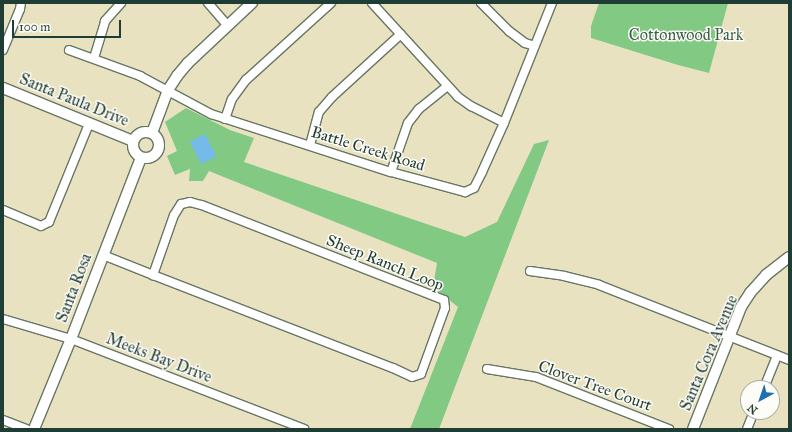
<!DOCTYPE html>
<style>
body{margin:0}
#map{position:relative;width:792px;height:432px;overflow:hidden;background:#e9e2c1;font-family:"IM FELL Great Primer",serif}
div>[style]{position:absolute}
.green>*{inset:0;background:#82c984}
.water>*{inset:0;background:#74baeb;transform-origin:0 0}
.roads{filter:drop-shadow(1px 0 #667765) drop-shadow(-1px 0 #667765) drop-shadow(0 1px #667765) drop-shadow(0 -1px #667765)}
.minor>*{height:8px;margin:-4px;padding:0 4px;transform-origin:4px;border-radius:4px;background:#fff}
.tertiary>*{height:10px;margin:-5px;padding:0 5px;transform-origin:5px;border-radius:5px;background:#fff}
.tertiary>.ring{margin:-5px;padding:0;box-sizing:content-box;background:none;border:10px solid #fff;border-radius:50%}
span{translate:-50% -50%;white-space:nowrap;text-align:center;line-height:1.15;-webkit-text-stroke:3px #fdfcf7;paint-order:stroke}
.park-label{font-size:16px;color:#386048}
.street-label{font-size:16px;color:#1f3d34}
.frame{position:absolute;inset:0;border:4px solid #1f3d34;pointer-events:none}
.north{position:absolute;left:740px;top:380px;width:40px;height:40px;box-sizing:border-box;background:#fdfcf7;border:1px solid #a4b0a9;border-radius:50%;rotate:220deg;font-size:11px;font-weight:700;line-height:16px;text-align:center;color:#1f3d34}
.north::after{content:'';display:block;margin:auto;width:14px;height:18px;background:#1f6fb2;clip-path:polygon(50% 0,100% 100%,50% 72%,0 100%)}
.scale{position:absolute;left:12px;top:20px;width:109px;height:18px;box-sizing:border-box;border:2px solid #1f3d34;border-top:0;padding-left:5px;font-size:12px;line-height:14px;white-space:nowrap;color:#1f3d34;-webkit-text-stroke:3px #fdfcf7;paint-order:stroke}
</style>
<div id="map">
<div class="green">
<div style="clip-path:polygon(599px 3px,728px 3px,709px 73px,678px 65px,591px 38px,591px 26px)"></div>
<div style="clip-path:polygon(186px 108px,230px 130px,254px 138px,244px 162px,465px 237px,497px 222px,534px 144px,549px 140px,439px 429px,410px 429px,458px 307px,433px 287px,437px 263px,209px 171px,203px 181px,189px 181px,190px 169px,175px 175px,167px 156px,177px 151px,165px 122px)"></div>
</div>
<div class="water">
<div style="left:205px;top:134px;width:25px;height:17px;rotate:63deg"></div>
</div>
<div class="roads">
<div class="minor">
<div style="left:208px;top:3px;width:29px;rotate:49deg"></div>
<div style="left:372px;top:3px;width:127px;rotate:47.5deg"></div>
<div style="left:458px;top:97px;width:16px;rotate:35deg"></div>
<div style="left:471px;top:106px;width:37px;rotate:27deg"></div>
<div style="left:481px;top:3px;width:40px;rotate:45deg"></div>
<div style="left:509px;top:31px;width:20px;rotate:37deg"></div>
<div style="left:525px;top:43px;width:10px;rotate:17deg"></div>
<div style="left:3px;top:50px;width:44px;rotate:-67.5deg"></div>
<div style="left:20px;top:9px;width:6px;rotate:-81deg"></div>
<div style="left:69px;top:50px;width:76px;rotate:20.1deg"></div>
<div style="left:140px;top:76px;width:81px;rotate:28.2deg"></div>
<div style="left:211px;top:114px;width:189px;rotate:17.9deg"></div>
<div style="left:391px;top:172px;width:77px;rotate:15.1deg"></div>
<div style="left:465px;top:192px;width:10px;rotate:-24deg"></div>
<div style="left:474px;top:188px;width:18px;rotate:-63deg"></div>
<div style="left:482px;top:172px;width:54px;rotate:-65.8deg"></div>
<div style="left:504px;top:123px;width:129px;rotate:-68.2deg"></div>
<div style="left:94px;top:58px;width:39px;rotate:-73deg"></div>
<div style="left:105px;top:21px;width:24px;rotate:-48deg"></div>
<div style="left:225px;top:119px;width:21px;rotate:-71deg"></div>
<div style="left:232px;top:99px;width:24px;rotate:-54deg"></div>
<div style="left:246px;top:80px;width:115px;rotate:-42.2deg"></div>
<div style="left:310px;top:145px;width:34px;rotate:-75deg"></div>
<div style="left:319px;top:112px;width:20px;rotate:-49deg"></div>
<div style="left:332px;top:97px;width:93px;rotate:-42.4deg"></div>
<div style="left:391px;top:172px;width:52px;rotate:-70.9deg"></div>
<div style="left:408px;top:123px;width:18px;rotate:-52deg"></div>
<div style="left:419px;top:109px;width:36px;rotate:-39deg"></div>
<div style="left:3px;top:210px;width:41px;rotate:22.8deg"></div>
<div style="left:41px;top:226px;width:9px;rotate:-27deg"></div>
<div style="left:49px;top:222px;width:106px;rotate:-67.8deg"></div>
<div style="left:103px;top:255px;width:54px;rotate:21.8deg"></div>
<div style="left:153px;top:275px;width:257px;rotate:21.2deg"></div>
<div style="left:393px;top:368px;width:21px;rotate:25deg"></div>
<div style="left:412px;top:377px;width:9px;rotate:-18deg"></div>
<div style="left:421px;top:374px;width:70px;rotate:-70deg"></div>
<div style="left:445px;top:308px;width:8px;rotate:-97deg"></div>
<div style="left:444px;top:300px;width:261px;rotate:-158.6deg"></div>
<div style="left:201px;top:205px;width:11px;rotate:-165deg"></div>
<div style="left:190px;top:202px;width:9px;rotate:167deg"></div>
<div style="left:181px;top:204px;width:13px;rotate:122deg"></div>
<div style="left:174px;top:215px;width:64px;rotate:109.3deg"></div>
<div style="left:530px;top:271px;width:34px;rotate:8deg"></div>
<div style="left:564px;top:276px;width:36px;rotate:14deg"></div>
<div style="left:599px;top:285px;width:204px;rotate:21.5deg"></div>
<div style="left:3px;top:319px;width:71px;rotate:16.4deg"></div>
<div style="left:71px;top:339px;width:250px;rotate:21.1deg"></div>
<div style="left:487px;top:369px;width:50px;rotate:9.3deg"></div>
<div style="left:536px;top:377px;width:143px;rotate:21.4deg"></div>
<div style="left:764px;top:388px;width:35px;rotate:-68deg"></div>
<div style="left:3px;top:420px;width:25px;rotate:21deg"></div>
<div style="left:747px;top:429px;width:18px;rotate:-68deg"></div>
</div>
<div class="tertiary">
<div style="left:3px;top:88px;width:140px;rotate:22.2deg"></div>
<div class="ring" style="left:133px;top:132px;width:16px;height:16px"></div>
<div style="left:152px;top:133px;width:46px;rotate:-69.6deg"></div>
<div style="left:168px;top:90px;width:17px;rotate:-57deg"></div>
<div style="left:177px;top:76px;width:17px;rotate:-50deg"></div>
<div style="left:188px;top:63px;width:88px;rotate:-43.2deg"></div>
<div style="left:34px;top:429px;width:97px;rotate:-67.7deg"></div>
<div style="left:71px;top:339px;width:194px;rotate:-68.9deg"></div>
<div style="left:693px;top:429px;width:131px;rotate:-68.5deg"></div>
<div style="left:741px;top:307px;width:17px;rotate:-57deg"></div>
<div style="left:750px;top:293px;width:24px;rotate:-48deg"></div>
<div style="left:766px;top:275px;width:29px;rotate:-38deg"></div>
</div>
</div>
<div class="park-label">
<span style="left:686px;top:35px">Cottonwood Park</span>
</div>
<div class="street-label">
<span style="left:74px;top:100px;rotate:22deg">Santa Paula Drive</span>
<span style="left:368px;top:149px;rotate:17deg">Battle Creek Road</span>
<span style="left:385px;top:263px;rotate:22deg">Sheep Ranch Loop</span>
<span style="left:74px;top:288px;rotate:-69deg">Santa Rosa</span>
<span style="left:709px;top:353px;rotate:-67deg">Santa Cora Avenue</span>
<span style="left:159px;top:358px;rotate:21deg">Meeks Bay Drive</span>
<span style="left:595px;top:386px;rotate:20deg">Clover Tree Court</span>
</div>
<div class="frame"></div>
<div class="north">N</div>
<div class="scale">100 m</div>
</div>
